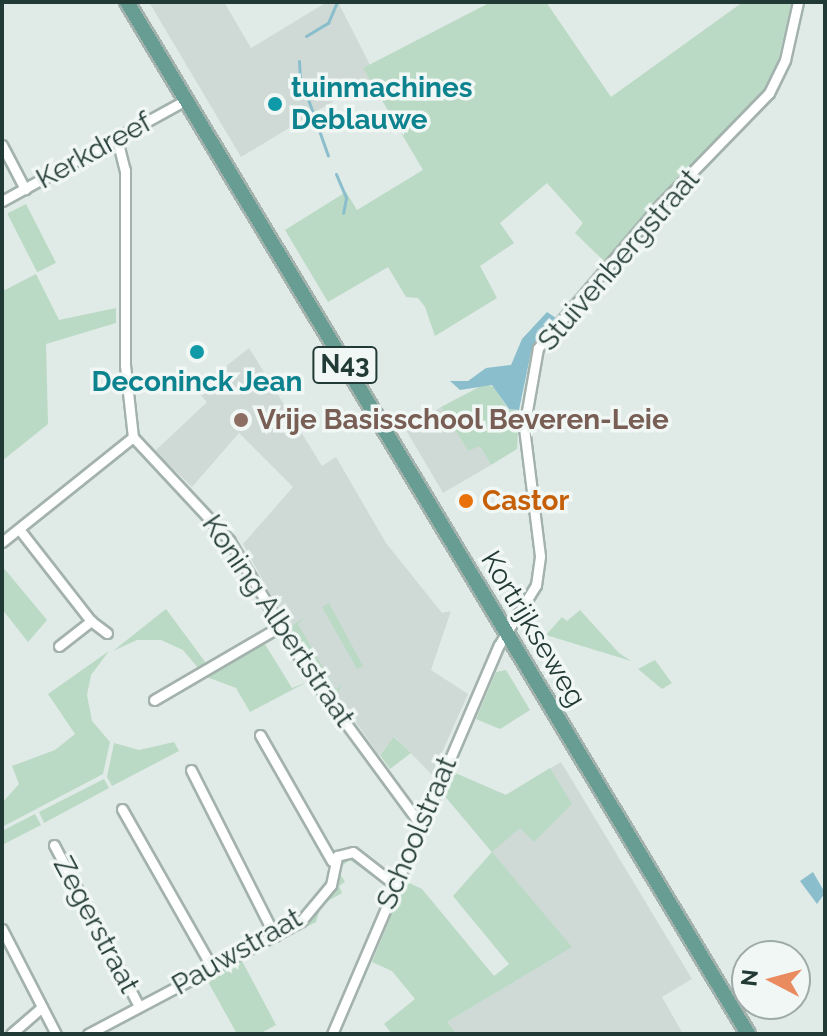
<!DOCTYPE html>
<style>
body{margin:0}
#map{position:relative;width:827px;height:1036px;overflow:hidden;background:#e0eae6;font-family:Raleway,sans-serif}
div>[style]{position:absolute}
.built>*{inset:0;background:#cfdad6}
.green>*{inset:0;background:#badac5;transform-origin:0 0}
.water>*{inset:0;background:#8bbecc}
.stream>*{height:3px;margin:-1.5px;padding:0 1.5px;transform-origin:1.5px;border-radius:1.5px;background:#8bbecc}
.roads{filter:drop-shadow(2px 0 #a3b2ad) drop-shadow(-2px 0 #a3b2ad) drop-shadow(0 2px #a3b2ad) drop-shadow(0 -2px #a3b2ad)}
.minor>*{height:9px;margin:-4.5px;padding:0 4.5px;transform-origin:4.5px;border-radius:4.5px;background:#fff}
.primary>*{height:14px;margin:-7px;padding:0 7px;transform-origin:7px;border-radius:7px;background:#679d93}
.dots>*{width:22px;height:22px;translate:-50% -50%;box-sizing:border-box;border:4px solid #f1f7f4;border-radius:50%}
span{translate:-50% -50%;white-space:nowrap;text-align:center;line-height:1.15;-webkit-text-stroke:7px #f1f7f4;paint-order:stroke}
.shield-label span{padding:2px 6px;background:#f1f7f4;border:2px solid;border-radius:6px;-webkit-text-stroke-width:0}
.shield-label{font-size:26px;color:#223a35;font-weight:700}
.culture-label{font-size:28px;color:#0d838f;font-weight:700}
.left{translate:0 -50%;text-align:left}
.street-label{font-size:28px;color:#223a35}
.education-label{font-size:28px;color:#785e54;font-weight:700}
.food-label{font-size:28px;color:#c56008;font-weight:700}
.frame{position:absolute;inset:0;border:4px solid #223a35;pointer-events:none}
.north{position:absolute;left:731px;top:940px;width:80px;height:80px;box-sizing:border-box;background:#f1f7f4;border:2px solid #9eaba8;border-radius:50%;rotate:276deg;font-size:22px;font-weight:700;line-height:32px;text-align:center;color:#223a35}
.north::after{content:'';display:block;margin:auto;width:28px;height:36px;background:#e98a5f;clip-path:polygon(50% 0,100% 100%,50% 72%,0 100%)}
</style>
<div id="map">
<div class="built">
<div style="clip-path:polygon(149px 2px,224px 2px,251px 48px,327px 2px,338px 2px,370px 65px,364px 68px,370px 79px,241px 157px)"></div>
<div style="clip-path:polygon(249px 348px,322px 466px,336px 457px,386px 543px,442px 613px,451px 611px,431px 670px,468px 694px,432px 775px,395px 737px,379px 755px,289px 628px,243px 544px,293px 487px,239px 433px,192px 487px,155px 451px,207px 402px,196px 390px)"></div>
<div style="clip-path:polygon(441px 407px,468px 451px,480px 445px,491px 465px,443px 493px,406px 430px)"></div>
<div style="clip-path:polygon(561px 762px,692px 979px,662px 997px,683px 1034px,444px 1034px,439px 1027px,571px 947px,470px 826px,506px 795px)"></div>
</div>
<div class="green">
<div style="clip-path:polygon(491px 2px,546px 2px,611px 97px,743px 2px,792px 2px,776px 69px,764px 92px,659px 197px,606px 263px,575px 233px,583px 223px,547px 183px,500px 223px,514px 243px,480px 266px,497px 298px,435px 336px,425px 307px,418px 298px,406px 297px,388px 267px,328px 302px,285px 230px,346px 192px,357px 210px,423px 170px,363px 68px)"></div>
<div style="left:26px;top:204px;width:66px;height:21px;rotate:63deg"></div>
<div style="clip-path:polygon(36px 274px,59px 320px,116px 308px,116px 323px,46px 344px,48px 424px,2px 461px,2px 286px,5px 290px)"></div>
<div style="clip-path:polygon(485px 384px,494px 387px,508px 409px,519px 410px,517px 449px,491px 465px,480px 446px,468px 451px,441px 407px)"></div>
<div style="clip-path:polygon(2px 566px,47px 620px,28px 642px,2px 609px)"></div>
<div style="clip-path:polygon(329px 603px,363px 666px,357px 669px,322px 607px)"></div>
<div style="clip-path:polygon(166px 609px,203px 659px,207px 665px,199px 669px,183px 650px,161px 640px,137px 640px,113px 651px)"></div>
<div style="clip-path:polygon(580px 610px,619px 653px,631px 661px,546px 635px,562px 617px,567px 621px)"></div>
<div style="clip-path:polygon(305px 617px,298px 624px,336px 690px,343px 683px,337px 694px,290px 627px)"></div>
<div style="clip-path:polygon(263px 641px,292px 688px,307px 682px,250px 712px,236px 688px,204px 676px)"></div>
<div style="clip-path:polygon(109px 651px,91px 675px,87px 695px,92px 721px,110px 742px,103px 774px,2px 827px,2px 803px,19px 784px,12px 766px,55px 750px,75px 734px,48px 694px)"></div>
<div style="clip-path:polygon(655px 660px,672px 683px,662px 689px,638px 669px)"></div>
<div style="clip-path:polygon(506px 670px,530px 710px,500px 729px,476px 719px,496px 672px)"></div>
<div style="clip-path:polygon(394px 737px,411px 753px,390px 769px,380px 755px)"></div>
<div style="clip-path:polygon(174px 742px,179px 751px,112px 786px,107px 777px,114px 743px,139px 750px)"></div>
<div style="clip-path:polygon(550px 768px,572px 804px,534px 842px,520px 828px,492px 852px,572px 947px,447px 1022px,456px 1034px,392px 1034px,384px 1024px,415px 999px,392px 971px,372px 962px,405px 881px,422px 889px,494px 976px,509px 964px,453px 896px,492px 852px,443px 794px,453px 772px,506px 795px)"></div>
<div style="clip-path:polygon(104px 779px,109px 788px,44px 823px,39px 812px)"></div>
<div style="clip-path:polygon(35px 814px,41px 825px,2px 845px,2px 831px)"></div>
<div style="clip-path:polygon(352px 856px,382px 883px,350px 860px,337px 869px,345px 882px,339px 886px,342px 893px,321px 905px,316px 922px,242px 961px,276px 1025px,259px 1034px,237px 1034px,207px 980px,170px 999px,301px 926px,335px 886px,336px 861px)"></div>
</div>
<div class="water">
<div style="clip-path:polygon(547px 312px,556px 318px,531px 352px,519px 410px,509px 409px,492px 385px,460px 390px,450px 381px,468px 381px,486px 368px,511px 365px,522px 339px)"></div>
<div style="clip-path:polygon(813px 872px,825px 893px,817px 904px,800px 881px)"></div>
</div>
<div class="stream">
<div style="left:306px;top:36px;width:26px;rotate:-31deg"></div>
<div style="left:328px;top:23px;width:23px;rotate:-67deg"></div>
<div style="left:299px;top:61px;width:17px;rotate:87deg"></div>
<div style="left:302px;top:82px;width:78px;rotate:70.6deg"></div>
<div style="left:336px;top:174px;width:26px;rotate:67deg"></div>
<div style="left:346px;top:198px;width:15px;rotate:101deg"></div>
</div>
<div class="roads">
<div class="minor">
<div style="left:117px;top:139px;width:32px;rotate:76deg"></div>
<div style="left:125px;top:170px;width:195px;rotate:90deg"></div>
<div style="left:125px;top:365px;width:72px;rotate:83.7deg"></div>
<div style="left:133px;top:437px;width:141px;rotate:47deg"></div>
<div style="left:229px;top:540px;width:155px;rotate:59deg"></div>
<div style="left:309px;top:673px;width:187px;rotate:53.7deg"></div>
<div style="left:2px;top:145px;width:50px;rotate:62.4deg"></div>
<div style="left:2px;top:201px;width:210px;rotate:-28.8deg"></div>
<div style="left:19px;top:529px;width:117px;rotate:52deg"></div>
<div style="left:91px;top:621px;width:20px;rotate:37deg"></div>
<div style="left:2px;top:542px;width:168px;rotate:-38.7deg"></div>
<div style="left:59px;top:646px;width:41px;rotate:-38deg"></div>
<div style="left:154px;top:700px;width:145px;rotate:-30.3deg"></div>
<div style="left:260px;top:735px;width:145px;rotate:60.3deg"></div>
<div style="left:191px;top:770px;width:186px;rotate:63.2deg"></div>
<div style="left:122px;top:809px;width:184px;rotate:60.4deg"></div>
<div style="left:54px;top:845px;width:182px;rotate:62.2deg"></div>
<div style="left:2px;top:929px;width:118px;rotate:62.8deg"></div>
<div style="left:11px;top:1034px;width:41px;rotate:-41.1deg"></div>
<div style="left:88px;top:1034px;width:241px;rotate:-27.9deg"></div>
<div style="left:301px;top:921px;width:47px;rotate:-50.2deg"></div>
<div style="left:331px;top:885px;width:30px;rotate:-78deg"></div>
<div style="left:337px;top:856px;width:16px;rotate:-14deg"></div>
<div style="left:353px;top:852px;width:52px;rotate:38deg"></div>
<div style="left:332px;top:1034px;width:423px;rotate:-66.8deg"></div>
<div style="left:499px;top:645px;width:70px;rotate:-58.3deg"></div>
<div style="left:536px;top:585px;width:29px;rotate:-82deg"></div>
<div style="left:540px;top:556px;width:129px;rotate:-97.1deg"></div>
<div style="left:524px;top:428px;width:81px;rotate:-80.1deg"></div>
<div style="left:538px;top:348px;width:189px;rotate:-49.5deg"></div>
<div style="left:661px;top:204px;width:155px;rotate:-45.8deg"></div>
<div style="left:769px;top:93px;width:37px;rotate:-64deg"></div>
<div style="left:785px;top:60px;width:59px;rotate:-77.4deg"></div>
</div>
<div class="primary">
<div style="left:127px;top:2px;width:1204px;rotate:58.96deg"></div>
</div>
</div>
<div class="dots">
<div style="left:275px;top:104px;background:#0f9aa8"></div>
<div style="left:197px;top:352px;background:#0f9aa8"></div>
<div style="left:241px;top:420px;background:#8d6e63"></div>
<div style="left:466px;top:501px;background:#e8710a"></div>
</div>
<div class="shield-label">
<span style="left:345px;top:365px">N43</span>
</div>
<div class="culture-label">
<span class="left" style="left:291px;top:104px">tuinmachines<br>Deblauwe</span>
<span style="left:197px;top:382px">Deconinck Jean</span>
</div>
<div class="street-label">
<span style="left:94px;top:151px;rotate:-29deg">Kerkdreef</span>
<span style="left:619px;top:260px;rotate:-49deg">Stuivenbergstraat</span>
<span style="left:278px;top:621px;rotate:56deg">Koning Albertstraat</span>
<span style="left:533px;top:629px;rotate:59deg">Kortrijkseweg</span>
<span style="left:417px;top:833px;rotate:-67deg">Schoolstraat</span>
<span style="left:96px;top:925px;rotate:62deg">Zegerstraat</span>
<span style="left:237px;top:952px;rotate:-30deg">Pauwstraat</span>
</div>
<div class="education-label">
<span class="left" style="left:257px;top:420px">Vrije Basisschool Beveren-Leie</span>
</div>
<div class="food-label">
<span class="left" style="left:482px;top:501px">Castor</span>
</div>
<div class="frame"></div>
<div class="north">N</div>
</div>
